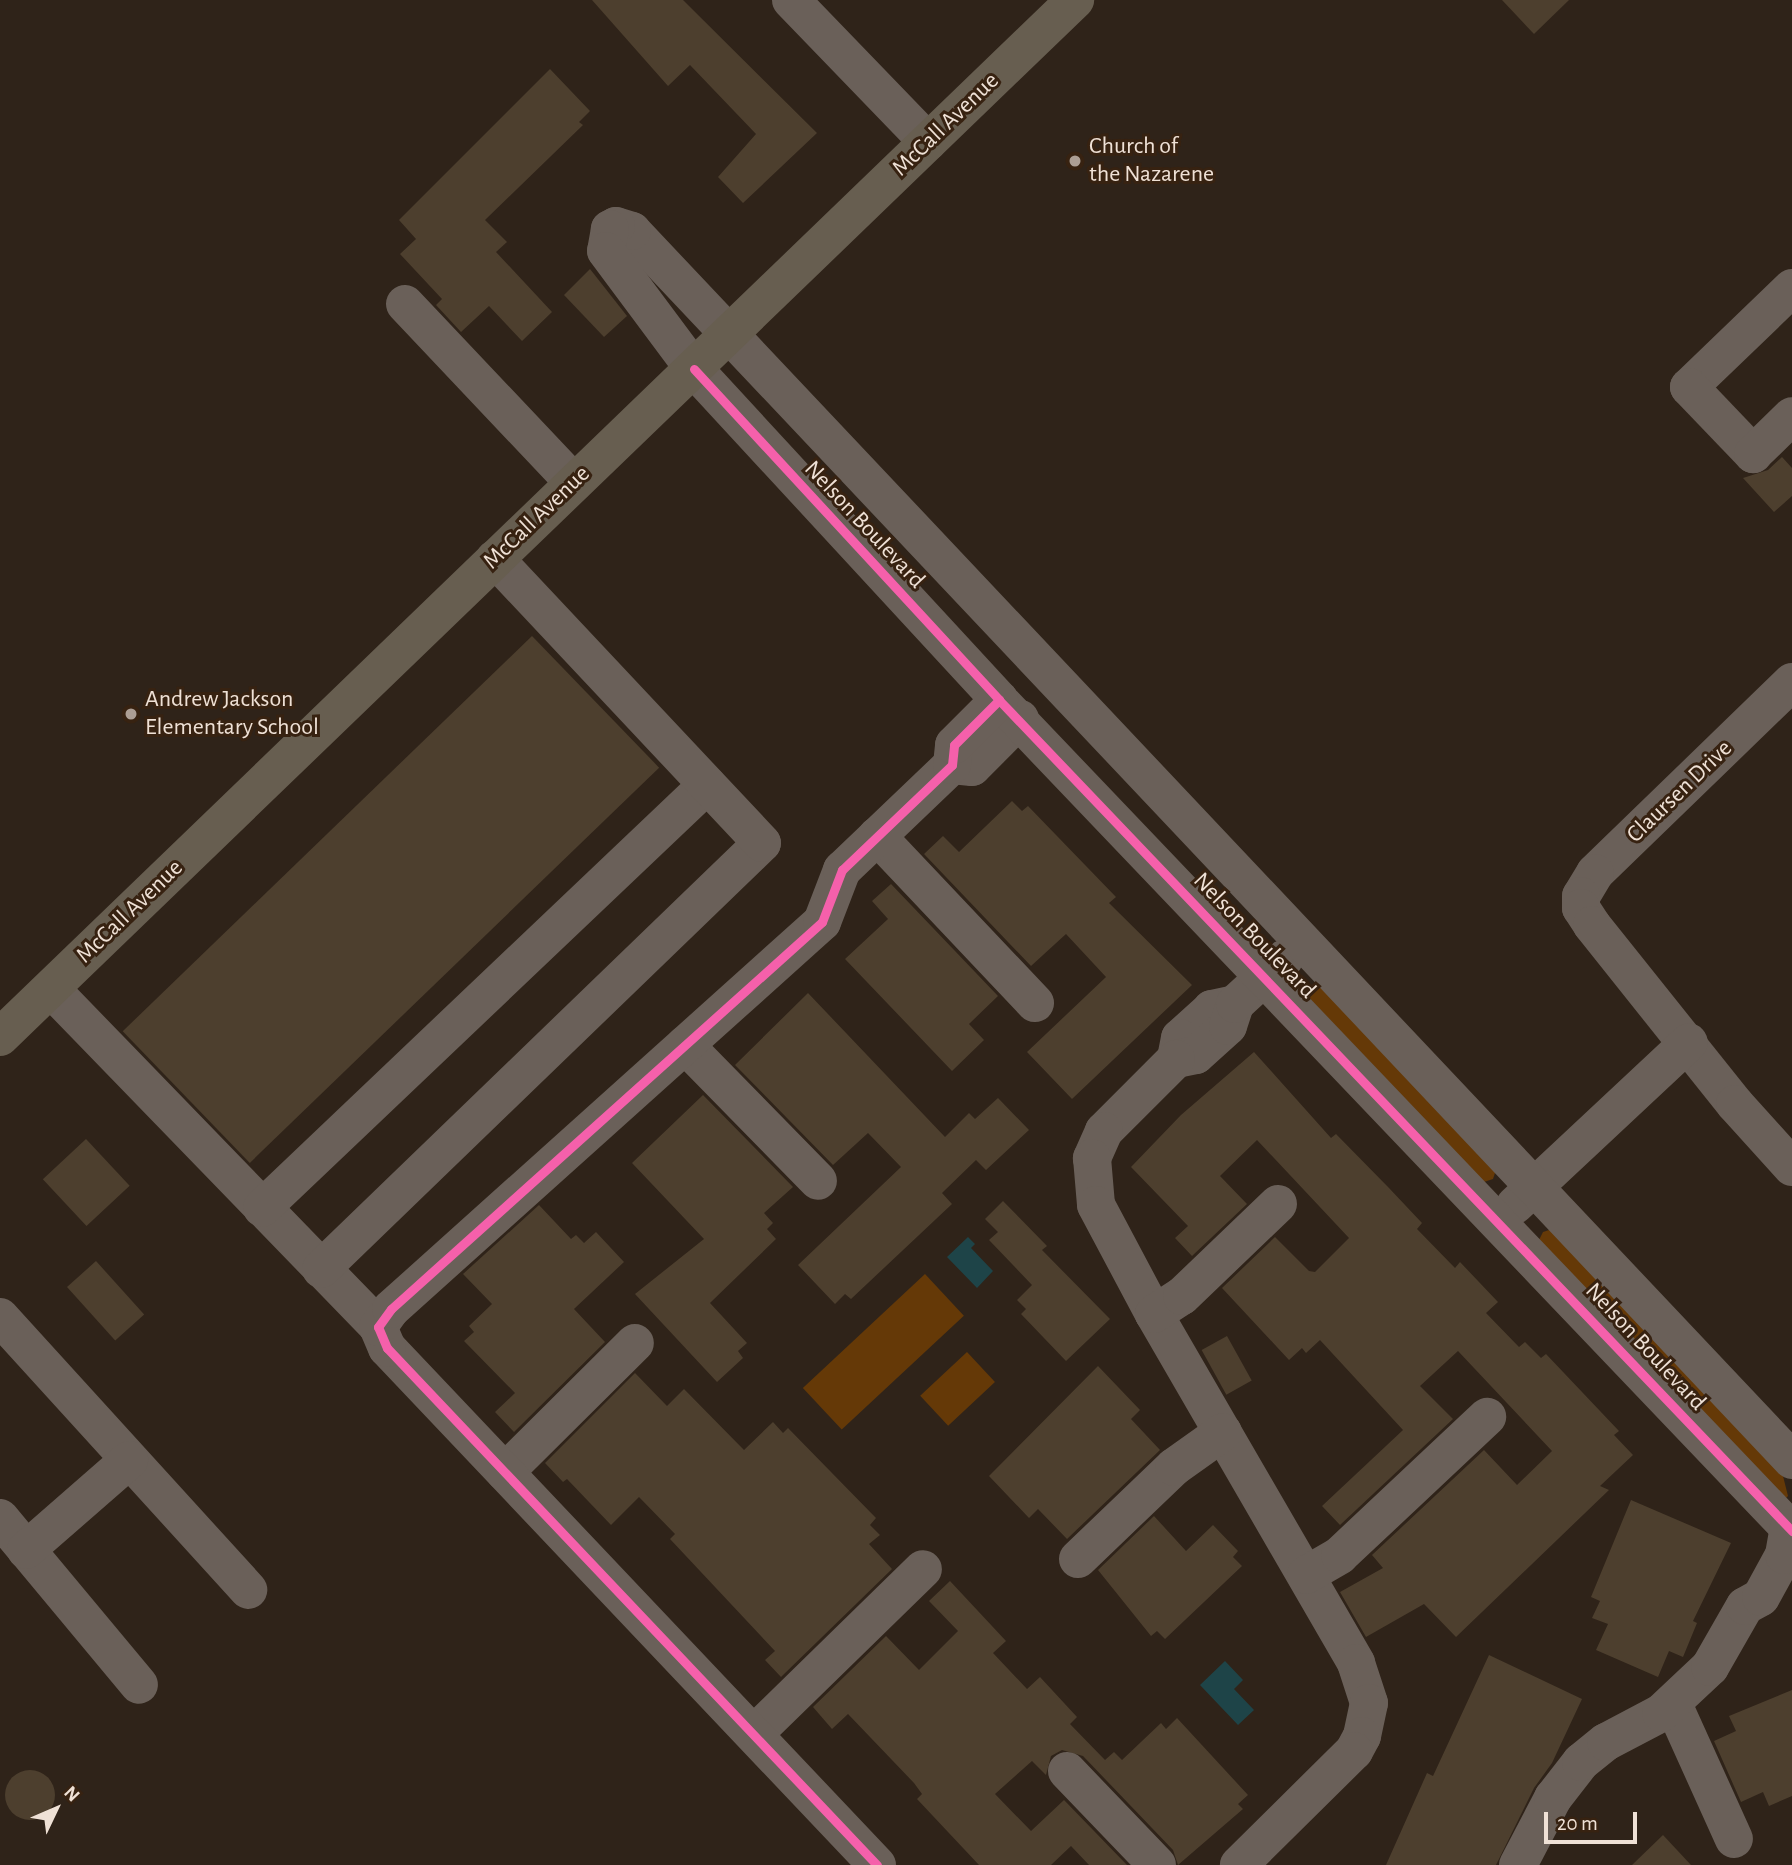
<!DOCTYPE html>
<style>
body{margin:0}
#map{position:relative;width:1792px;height:1865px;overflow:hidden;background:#2f2319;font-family:"Alegreya Sans",sans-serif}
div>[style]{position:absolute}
.green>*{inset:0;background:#653907;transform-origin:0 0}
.water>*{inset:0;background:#1e4448}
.building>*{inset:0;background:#4d3f2e;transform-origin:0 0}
.round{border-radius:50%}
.minor>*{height:38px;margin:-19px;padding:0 19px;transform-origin:19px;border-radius:19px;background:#6a6059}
.major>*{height:38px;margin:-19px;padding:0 19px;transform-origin:19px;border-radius:19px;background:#675e50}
.cycleway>*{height:9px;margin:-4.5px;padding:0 4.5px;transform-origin:4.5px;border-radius:4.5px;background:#f560ab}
.dots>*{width:19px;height:19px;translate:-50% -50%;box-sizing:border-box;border:4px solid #372211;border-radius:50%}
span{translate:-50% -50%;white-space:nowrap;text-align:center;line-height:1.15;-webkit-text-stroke:6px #372211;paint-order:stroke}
.street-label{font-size:24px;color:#efe1d6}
.poi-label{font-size:24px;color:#efe1d6}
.left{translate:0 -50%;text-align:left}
.north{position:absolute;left:21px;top:1774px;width:70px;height:70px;-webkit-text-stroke:5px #372211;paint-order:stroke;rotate:46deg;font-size:19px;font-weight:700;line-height:28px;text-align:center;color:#efe1d6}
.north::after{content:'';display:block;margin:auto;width:24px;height:32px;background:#efe1d6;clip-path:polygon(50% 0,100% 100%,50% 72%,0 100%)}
.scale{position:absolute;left:1544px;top:1812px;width:93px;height:32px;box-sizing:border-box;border:4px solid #efe1d6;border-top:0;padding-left:9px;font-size:21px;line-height:24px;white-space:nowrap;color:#efe1d6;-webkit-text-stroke:5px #372211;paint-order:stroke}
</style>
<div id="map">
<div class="green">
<div style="clip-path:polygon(1318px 983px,1496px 1170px,1493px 1179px,1484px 1182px,1306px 995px,1310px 986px)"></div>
<div style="clip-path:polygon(1552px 1229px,1781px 1468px,1788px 1496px,1783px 1501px,1539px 1240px,1543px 1232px)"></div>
<div style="left:925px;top:1274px;width:57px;height:167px;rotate:47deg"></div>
<div style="left:967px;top:1352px;width:41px;height:64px;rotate:47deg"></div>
</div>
<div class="water">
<div style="clip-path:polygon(968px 1237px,975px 1244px,971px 1248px,993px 1271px,977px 1288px,947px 1257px)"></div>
<div style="clip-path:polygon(1225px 1661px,1243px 1680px,1234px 1689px,1254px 1710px,1238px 1725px,1200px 1685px)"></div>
</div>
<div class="building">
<div style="clip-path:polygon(592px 0,683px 0,817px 133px,743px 203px,718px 177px,756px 134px,690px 65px,668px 86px)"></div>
<div style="clip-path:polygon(1502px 0,1569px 0,1534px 34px)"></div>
<div style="clip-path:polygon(550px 69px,590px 111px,579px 122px,583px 125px,485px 220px,507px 242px,496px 252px,552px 312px,522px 341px,489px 306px,461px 332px,436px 305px,442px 299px,400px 254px,416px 239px,399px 220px)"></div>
<div style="clip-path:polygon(590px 269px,627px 316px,604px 337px,564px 295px)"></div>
<div style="clip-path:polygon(1782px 457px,1792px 468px,1792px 496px,1774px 512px,1743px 478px,1768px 470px)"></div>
<div style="left:532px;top:636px;width:183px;height:569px;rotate:46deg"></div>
<div style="clip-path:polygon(1012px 801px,1022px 811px,1028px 806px,1116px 897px,1109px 903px,1192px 985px,1072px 1099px,1027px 1052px,1106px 977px,1066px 934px,1031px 966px,924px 854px,943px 836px,959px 852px)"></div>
<div style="clip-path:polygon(891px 884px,998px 996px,969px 1024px,984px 1040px,952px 1071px,845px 959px,888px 919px,872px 901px)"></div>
<div style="clip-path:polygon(808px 993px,945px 1137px,969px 1113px,975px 1119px,998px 1098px,1029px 1130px,986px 1170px,976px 1160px,942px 1193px,952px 1204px,851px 1299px,845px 1294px,835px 1304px,798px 1265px,901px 1167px,868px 1133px,833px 1165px,735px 1065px)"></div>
<div style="clip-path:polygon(1254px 1052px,1331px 1138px,1336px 1134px,1389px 1188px,1422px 1223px,1417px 1229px,1455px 1268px,1460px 1262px,1498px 1302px,1486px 1313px,1519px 1347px,1525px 1342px,1541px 1358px,1546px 1354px,1619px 1431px,1614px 1435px,1633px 1455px,1600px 1486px,1609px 1490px,1456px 1637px,1424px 1604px,1366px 1637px,1340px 1592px,1383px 1568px,1372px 1555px,1484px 1450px,1517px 1485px,1552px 1451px,1458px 1351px,1420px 1386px,1453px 1419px,1340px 1525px,1322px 1506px,1403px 1430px,1320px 1340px,1306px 1353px,1302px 1348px,1289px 1360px,1222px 1288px,1275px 1237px,1309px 1271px,1315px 1272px,1349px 1238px,1257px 1140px,1220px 1176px,1247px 1204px,1192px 1256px,1175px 1238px,1188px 1226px,1131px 1167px,1181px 1115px)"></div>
<div style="clip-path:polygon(703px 1095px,793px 1187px,764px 1213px,773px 1223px,767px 1229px,776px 1239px,710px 1303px,747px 1343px,738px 1351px,743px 1358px,717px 1382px,635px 1294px,704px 1239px,632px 1163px)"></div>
<div style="left:86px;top:1139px;width:64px;height:59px;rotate:47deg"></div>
<div style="clip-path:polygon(1003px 1201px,1047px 1246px,1042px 1250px,1110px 1319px,1066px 1361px,1021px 1314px,1026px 1309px,1017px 1300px,1032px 1285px,989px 1240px,998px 1232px,985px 1219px)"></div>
<div style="clip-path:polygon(539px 1205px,571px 1239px,576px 1235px,584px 1243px,596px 1232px,624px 1262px,574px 1309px,605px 1342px,514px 1432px,495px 1412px,515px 1393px,464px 1341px,474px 1332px,469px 1326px,492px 1304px,463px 1274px)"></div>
<div style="left:96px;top:1261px;width:72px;height:39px;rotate:48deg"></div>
<div style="left:1227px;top:1336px;width:51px;height:29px;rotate:61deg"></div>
<div style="clip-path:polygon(1098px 1366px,1140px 1410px,1131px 1419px,1160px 1450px,1067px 1539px,1038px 1509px,1029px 1518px,989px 1476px)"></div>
<div style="clip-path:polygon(635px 1373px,667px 1406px,684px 1389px,744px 1450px,773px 1422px,783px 1433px,788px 1428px,876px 1518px,870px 1525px,880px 1535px,869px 1544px,892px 1569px,781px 1677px,765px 1660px,775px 1651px,670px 1539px,675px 1534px,639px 1497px,611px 1525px,567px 1479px,563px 1482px,545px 1463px)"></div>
<div style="clip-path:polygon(1631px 1500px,1731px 1543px,1693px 1621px,1697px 1623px,1683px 1657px,1669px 1651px,1658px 1677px,1596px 1650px,1608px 1624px,1592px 1618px,1600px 1601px,1591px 1597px)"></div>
<div style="clip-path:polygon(1154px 1516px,1186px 1551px,1213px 1525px,1238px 1551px,1233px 1557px,1242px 1566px,1165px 1639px,1157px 1631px,1151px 1636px,1098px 1570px)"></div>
<div style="clip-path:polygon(950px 1581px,1006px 1641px,993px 1653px,1027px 1689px,1040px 1677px,1077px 1717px,1070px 1724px,1105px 1760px,1114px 1752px,1122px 1760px,1161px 1723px,1166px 1729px,1177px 1718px,1248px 1795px,1238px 1804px,1243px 1809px,1178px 1865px,1173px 1850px,1083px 1756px,1062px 1750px,1051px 1756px,1046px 1775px,1032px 1761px,995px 1794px,1031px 1831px,1064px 1800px,1127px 1865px,1089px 1865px,1071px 1846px,1051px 1865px,979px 1865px,917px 1799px,922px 1794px,914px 1783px,848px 1714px,832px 1729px,813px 1707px,886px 1636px,919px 1670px,958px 1631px,929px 1601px)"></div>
<div style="clip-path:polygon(1489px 1655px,1582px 1699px,1552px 1763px,1534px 1788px,1496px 1865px,1386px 1865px,1427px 1773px,1433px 1776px)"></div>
<div style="clip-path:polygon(1792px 1690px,1792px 1796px,1769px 1806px,1763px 1792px,1741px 1802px,1714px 1741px,1736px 1731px,1729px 1716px)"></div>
<div class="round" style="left:5px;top:1770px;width:50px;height:50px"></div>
<div style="clip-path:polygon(1663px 1835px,1691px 1865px,1632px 1865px)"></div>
</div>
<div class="minor">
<div style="left:791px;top:0;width:197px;rotate:46deg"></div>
<div style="left:1792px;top:288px;width:143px;rotate:136.1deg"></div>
<div style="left:1689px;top:387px;width:93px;rotate:46.3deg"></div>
<div style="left:1753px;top:454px;width:54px;rotate:-44.3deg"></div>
<div style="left:405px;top:304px;width:246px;rotate:46.6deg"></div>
<div style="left:1792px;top:682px;width:274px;rotate:135.9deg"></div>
<div style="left:1595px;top:873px;width:27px;rotate:121deg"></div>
<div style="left:1581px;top:896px;width:12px;rotate:90deg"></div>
<div style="left:1581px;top:908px;width:20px;rotate:57deg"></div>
<div style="left:1592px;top:925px;width:229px;rotate:51.4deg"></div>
<div style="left:1735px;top:1104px;width:85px;rotate:47.9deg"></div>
<div style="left:952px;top:765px;width:20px;rotate:6deg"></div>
<div style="left:972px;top:767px;width:68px;rotate:-45deg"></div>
<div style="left:877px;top:836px;width:230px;rotate:46.6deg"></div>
<div style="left:51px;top:989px;width:470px;rotate:45.9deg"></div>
<div style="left:1235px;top:1004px;width:24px;rotate:168deg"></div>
<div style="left:1212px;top:1009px;width:43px;rotate:137.8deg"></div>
<div style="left:1180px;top:1038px;width:21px;rotate:101deg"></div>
<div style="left:1176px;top:1059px;width:20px;rotate:-11deg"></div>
<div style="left:1196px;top:1055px;width:43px;rotate:-42.2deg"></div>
<div style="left:1228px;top:1026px;width:23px;rotate:-72deg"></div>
<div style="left:1235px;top:1004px;width:67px;rotate:-42.6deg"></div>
<div style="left:685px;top:1045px;width:190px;rotate:45.6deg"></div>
<div style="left:1176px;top:1059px;width:102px;rotate:135deg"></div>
<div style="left:1104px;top:1131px;width:30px;rotate:114deg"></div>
<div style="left:1092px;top:1158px;width:47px;rotate:85.1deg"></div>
<div style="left:1096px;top:1205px;width:123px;rotate:62deg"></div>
<div style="left:1154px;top:1314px;width:403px;rotate:59.9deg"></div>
<div style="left:1356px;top:1663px;width:42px;rotate:72deg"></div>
<div style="left:1369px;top:1703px;width:34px;rotate:102deg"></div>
<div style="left:1362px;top:1736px;width:17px;rotate:118deg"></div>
<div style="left:1354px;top:1751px;width:162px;rotate:135.3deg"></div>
<div style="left:1515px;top:1205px;width:238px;rotate:-43.1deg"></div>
<div style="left:262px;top:1208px;width:614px;rotate:-43.55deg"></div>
<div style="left:321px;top:1269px;width:613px;rotate:-44.01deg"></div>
<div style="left:762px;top:843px;width:390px;rotate:-133.2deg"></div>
<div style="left:1154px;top:1314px;width:33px;rotate:-33deg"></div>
<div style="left:1182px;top:1296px;width:133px;rotate:-43.8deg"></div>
<div style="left:0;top:1317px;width:369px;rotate:47.7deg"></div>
<div style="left:1792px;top:1460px;width:1690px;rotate:-133.35deg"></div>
<div style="left:632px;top:231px;width:17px;rotate:-163deg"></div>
<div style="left:616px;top:226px;width:7px;rotate:153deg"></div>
<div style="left:610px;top:229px;width:22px;rotate:100deg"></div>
<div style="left:606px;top:251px;width:147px;rotate:53.3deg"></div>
<div style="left:694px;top:369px;width:450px;rotate:47.3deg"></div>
<div style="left:999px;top:700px;width:1149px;rotate:46.34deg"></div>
<div style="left:505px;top:1472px;width:183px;rotate:-44.8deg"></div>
<div style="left:0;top:1518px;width:217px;rotate:50.2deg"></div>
<div style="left:26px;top:1550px;width:137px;rotate:-41.1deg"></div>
<div style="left:1078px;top:1559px;width:133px;rotate:-43.8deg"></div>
<div style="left:1174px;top:1467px;width:60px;rotate:-35.5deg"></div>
<div style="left:1306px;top:1575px;width:39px;rotate:-30deg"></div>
<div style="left:1340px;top:1555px;width:202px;rotate:-43.2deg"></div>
<div style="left:1673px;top:1704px;width:148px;rotate:65.7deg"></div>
<div style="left:754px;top:1734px;width:236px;rotate:-44.3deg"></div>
<div style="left:1067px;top:1771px;width:130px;rotate:46.2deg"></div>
<div style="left:877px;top:1865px;width:712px;rotate:-133.46deg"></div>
<div style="left:387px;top:1348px;width:23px;rotate:-113deg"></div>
<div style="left:378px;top:1327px;width:22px;rotate:-54deg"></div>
<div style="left:391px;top:1309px;width:579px;rotate:-41.92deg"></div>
<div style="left:822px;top:922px;width:56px;rotate:-69deg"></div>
<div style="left:842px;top:870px;width:152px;rotate:-43.7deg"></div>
<div style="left:952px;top:765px;width:20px;rotate:-84deg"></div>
<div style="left:954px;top:745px;width:64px;rotate:-45deg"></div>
<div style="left:1518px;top:1865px;width:76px;rotate:-62.4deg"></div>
<div style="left:1553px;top:1798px;width:46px;rotate:-52.1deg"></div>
<div style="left:1581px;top:1762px;width:32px;rotate:-39deg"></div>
<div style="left:1606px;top:1742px;width:62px;rotate:-27.8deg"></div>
<div style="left:1661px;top:1713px;width:67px;rotate:-43.2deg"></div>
<div style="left:1710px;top:1667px;width:70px;rotate:-60.2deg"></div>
<div style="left:1745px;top:1606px;width:18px;rotate:-29deg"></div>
<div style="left:1761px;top:1597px;width:48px;rotate:-61.3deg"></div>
<div style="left:1784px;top:1555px;width:27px;rotate:-80deg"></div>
</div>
<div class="major">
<div style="left:0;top:1037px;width:1494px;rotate:-43.97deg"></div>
</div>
<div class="cycleway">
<div style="left:694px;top:369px;width:450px;rotate:47.3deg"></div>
<div style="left:999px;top:700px;width:1149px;rotate:46.34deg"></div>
<div style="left:877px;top:1865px;width:712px;rotate:-133.46deg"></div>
<div style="left:387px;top:1348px;width:23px;rotate:-113deg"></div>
<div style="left:378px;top:1327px;width:22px;rotate:-54deg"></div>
<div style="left:391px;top:1309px;width:579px;rotate:-41.92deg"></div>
<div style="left:822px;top:922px;width:56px;rotate:-69deg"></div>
<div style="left:842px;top:870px;width:152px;rotate:-43.7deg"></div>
<div style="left:952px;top:765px;width:20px;rotate:-84deg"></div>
<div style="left:954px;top:745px;width:64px;rotate:-45deg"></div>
</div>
<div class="dots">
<div style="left:1075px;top:161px;background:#ac9e94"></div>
<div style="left:131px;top:714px;background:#ac9e94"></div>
</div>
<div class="street-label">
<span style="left:946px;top:125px;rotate:-44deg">McCall Avenue</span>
<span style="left:537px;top:518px;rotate:-44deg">McCall Avenue</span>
<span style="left:864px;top:525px;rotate:47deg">Nelson Boulevard</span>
<span style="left:1680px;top:792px;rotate:-44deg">Claursen Drive</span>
<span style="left:130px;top:912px;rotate:-44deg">McCall Avenue</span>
<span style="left:1254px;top:936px;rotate:46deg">Nelson Boulevard</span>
<span style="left:1645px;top:1347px;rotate:47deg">Nelson Boulevard</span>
</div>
<div class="poi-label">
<span class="left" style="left:1089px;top:161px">Church of<br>the Nazarene</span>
<span class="left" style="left:145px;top:714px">Andrew Jackson<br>Elementary School</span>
</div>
<div class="north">N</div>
<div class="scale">20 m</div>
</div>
